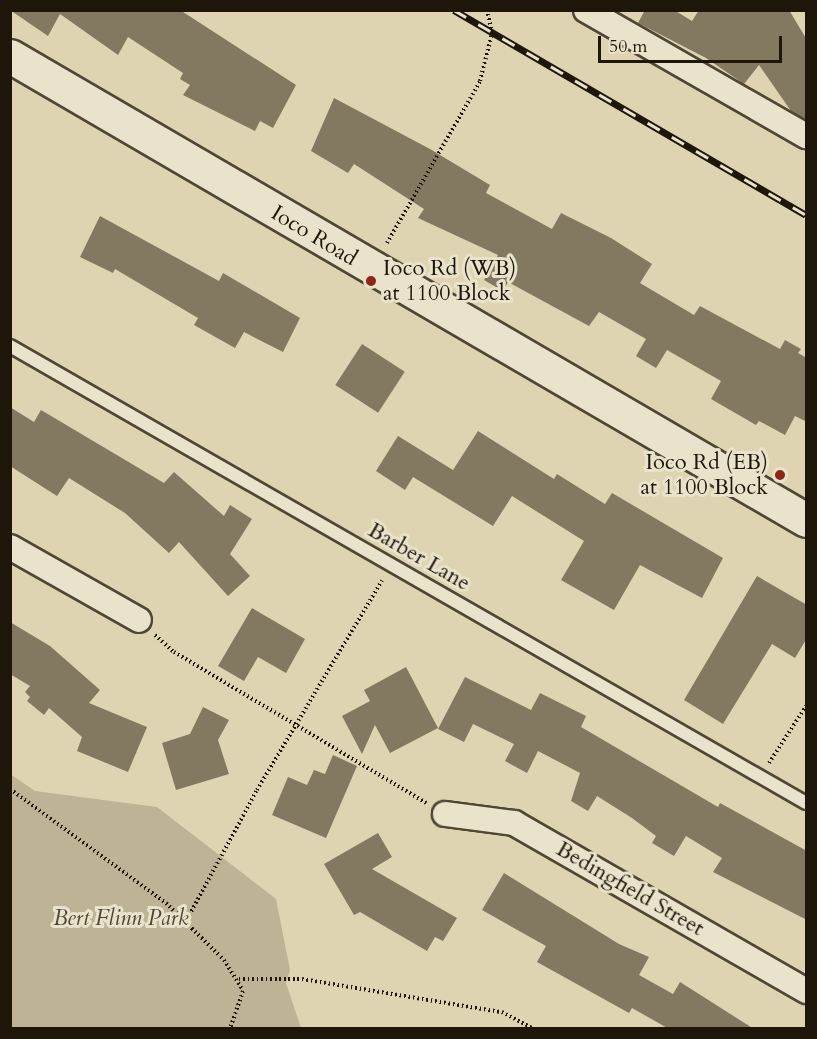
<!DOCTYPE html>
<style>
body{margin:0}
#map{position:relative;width:817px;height:1039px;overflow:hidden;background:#dfd4b1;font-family:Cardo,serif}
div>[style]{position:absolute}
.green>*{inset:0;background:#beb495}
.building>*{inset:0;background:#837961;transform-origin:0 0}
.path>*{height:4px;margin-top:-2px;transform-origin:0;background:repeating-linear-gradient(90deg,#1f160a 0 1.5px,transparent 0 4.5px)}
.roads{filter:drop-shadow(2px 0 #4f4634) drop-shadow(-2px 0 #4f4634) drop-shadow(0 2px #4f4634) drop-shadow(0 -2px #4f4634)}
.lane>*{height:12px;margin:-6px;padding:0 6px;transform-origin:6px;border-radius:6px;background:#eae3cc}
.street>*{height:24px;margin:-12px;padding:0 12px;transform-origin:12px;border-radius:12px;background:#eae3cc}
.secondary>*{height:33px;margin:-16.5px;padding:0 16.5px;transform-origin:16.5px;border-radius:16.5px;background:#eae3cc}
.rail>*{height:7px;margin-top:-3.5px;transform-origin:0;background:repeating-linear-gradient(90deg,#eae3cc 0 14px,#1f160a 0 28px);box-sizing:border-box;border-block:2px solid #1f160a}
.dots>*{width:16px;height:16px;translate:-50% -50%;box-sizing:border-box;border:3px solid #eae3cc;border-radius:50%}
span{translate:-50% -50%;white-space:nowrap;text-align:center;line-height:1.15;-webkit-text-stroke:6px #eae3cc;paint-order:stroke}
.street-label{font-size:22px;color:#1f160a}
.poi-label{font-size:22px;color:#1f160a}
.left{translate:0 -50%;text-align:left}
.right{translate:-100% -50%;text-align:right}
.park-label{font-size:22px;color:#4f4534;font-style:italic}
.frame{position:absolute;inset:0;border:12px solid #1f160a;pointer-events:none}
.scale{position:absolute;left:598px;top:36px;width:184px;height:27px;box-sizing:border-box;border:3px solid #1f160a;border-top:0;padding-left:8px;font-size:18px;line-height:21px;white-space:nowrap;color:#1f160a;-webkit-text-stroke:4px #eae3cc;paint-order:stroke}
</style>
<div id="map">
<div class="green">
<div style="clip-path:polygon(10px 774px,35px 791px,157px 807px,276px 899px,290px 970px,286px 983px,301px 1028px,11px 1028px)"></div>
</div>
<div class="building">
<div style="clip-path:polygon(10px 10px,180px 10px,296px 85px,273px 128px,260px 121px,255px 131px,183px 95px,190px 85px,180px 79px,183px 73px,128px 37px,118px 55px,60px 14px,48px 36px)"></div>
<div style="clip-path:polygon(645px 10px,674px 10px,692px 21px,699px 10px,789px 10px,807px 40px,807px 120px,791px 111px,759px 65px,744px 84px,706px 58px,638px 23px)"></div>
<div style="clip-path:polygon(334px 98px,430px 149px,490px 185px,486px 193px,552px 229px,561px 213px,611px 238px,652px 264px,640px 283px,694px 315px,700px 306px,780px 349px,785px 340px,801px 349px,798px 353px,807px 358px,807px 422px,795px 416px,785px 435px,759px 421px,756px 425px,711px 399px,721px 381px,667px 350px,656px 368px,636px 356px,646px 339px,599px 312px,589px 326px,508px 282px,503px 291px,484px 280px,498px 255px,418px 218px,424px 209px,354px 164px,348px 173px,311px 151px)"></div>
<div style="clip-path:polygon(100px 216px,219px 281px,223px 273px,300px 318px,283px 352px,244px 332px,235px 348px,194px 325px,198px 318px,115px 269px,113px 273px,80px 257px)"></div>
<div style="left:362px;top:344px;width:51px;height:49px;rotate:33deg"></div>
<div style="clip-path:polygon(10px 407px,34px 422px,41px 410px,164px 483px,174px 472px,224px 516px,230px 505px,252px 519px,230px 554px,250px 576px,228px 596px,179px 542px,169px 553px,125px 513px,69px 478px,57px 496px,10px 466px)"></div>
<div style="clip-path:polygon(478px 431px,554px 479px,557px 474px,605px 504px,612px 493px,723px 558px,702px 598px,640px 565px,614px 610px,561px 580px,584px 541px,512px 496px,493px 526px,413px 477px,405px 490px,376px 471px,398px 436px,453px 470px)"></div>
<div style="clip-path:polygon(757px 576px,807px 605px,807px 638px,795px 658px,772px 644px,723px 724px,684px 700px)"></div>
<div style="clip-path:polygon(252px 608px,305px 639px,286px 673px,258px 657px,244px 681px,218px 666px)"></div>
<div style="clip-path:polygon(10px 622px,50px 646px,100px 690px,89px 703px,147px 727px,128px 772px,77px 751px,82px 737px,49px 708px,44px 715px,27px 701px,30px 697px,25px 692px,30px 686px,10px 674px)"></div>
<div style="clip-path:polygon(406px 667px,438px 728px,390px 753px,375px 725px,362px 754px,342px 716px,370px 701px,364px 690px)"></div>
<div style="clip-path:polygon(465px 677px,531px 710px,540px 693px,586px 716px,581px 727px,718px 807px,720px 803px,807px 851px,807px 920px,713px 872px,722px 858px,686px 836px,674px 856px,652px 843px,656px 836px,632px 818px,597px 796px,588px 811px,571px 801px,580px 773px,538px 751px,527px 773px,505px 761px,514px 744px,473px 724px,464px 742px,438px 729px)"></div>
<div style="clip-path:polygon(203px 707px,229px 720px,218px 740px,229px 774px,176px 790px,162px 743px,190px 734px)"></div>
<div style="clip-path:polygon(333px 755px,357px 766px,326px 838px,272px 815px,288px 777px,307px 785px,314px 770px,325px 774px)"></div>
<div style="clip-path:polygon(378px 833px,392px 857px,372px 869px,457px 918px,443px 941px,435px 937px,427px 951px,360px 912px,354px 915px,324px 864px)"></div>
<div style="clip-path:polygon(504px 873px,619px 944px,649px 957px,639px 975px,673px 994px,680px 982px,754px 1029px,669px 1029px,632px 1008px,629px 1013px,537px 962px,546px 946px,482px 910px)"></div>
</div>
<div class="path">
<div style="left:387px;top:243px;width:187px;rotate:-60.1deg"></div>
<div style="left:480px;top:81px;width:49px;rotate:-76deg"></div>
<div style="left:492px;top:33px;width:24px;rotate:-102deg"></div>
<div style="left:155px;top:635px;width:25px;rotate:42deg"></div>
<div style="left:174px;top:652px;width:294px;rotate:30.9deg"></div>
<div style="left:769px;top:763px;width:68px;rotate:-57deg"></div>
<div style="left:10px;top:789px;width:193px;rotate:36.2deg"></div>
<div style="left:166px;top:903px;width:81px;rotate:44.5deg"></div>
<div style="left:224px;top:960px;width:36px;rotate:58deg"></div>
<div style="left:243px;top:991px;width:39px;rotate:109deg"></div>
<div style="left:185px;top:923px;width:151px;rotate:-61.6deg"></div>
<div style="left:257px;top:790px;width:244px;rotate:-59.2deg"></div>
<div style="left:239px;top:979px;width:63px"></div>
<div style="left:302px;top:979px;width:203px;rotate:9.4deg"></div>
<div style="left:502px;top:1012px;width:34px;rotate:28deg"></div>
</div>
<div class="roads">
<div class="lane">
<div style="left:10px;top:346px;width:918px;rotate:29.86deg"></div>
</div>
<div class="street">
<div style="left:586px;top:10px;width:254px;rotate:29.8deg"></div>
<div style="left:10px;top:547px;width:148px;rotate:29.5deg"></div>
<div style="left:445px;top:814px;width:70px;rotate:7.4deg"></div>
<div style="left:514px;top:823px;width:337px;rotate:29.9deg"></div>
</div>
<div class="secondary">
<div style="left:10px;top:56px;width:921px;rotate:30.24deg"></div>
</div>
</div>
<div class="rail">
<div style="left:454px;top:10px;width:407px;rotate:30.2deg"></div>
</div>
<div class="dots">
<div style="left:371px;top:281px;background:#8f2418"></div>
<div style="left:780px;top:475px;background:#8f2418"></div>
</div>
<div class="street-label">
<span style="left:314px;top:236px;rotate:31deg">Ioco Road</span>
<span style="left:419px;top:557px;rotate:30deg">Barber Lane</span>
<span style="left:630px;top:889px;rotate:30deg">Bedingfield Street</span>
</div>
<div class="poi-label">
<span class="left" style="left:383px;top:281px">Ioco Rd (WB)<br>at 1100 Block</span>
<span class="right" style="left:768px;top:475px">Ioco Rd (EB)<br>at 1100 Block</span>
</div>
<div class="park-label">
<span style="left:121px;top:919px">Bert Flinn Park</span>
</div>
<div class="frame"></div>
<div class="scale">50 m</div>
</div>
